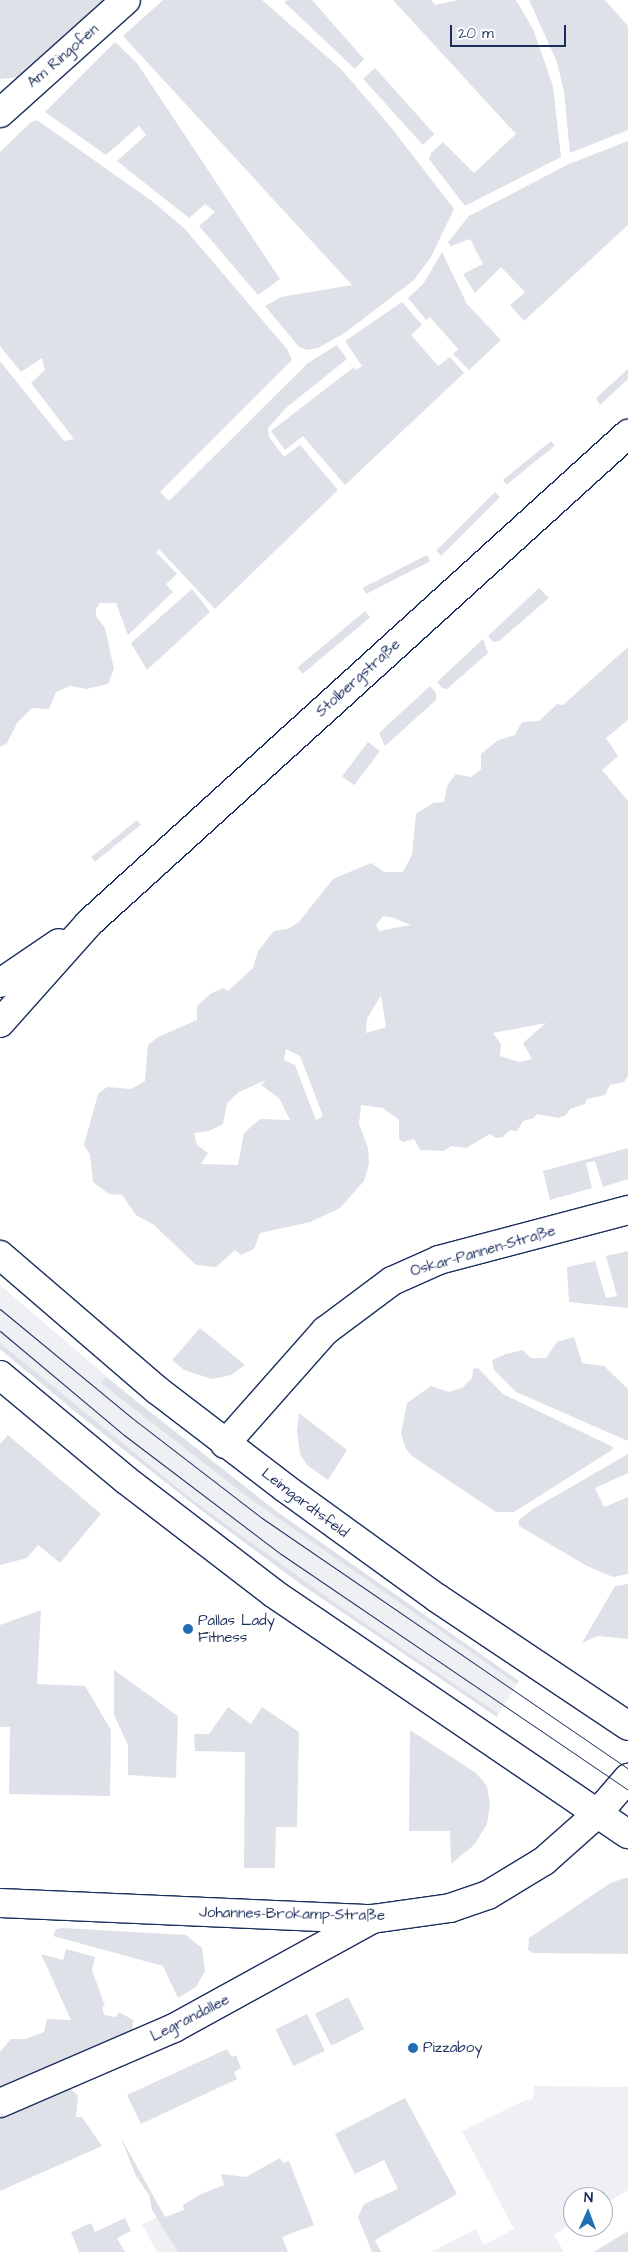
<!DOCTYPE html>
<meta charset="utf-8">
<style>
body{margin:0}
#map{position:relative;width:628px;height:2252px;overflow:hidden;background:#fff;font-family:"Architects Daughter",sans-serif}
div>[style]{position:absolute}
.built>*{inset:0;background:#eff0f4}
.green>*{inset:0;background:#dee1e7;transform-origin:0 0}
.roads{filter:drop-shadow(1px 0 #1b2f5e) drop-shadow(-1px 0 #1b2f5e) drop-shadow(0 1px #1b2f5e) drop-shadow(0 -1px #1b2f5e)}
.street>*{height:28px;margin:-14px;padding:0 14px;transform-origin:14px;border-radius:14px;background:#fff}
.secondary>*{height:28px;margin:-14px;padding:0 14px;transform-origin:14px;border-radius:14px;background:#fff}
.tram>*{height:1px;margin:-0.5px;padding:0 0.5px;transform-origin:0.5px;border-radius:0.5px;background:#1b2f5e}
.dots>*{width:14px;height:14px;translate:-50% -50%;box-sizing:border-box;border:2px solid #fff;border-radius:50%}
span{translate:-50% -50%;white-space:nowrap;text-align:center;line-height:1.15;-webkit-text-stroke:4.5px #fff;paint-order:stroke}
.street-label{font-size:15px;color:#1b2f5e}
.poi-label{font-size:15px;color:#1b2f5e}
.left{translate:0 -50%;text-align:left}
.north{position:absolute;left:563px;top:2187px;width:50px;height:50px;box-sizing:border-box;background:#fff;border:1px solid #a4acbf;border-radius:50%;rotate:2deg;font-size:14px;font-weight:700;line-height:20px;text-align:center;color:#1b2f5e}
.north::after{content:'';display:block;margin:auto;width:18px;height:22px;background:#1f6fb2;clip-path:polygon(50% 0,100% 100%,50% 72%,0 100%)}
.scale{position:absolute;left:450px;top:25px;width:116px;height:22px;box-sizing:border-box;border:2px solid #1b2f5e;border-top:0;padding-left:6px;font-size:15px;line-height:18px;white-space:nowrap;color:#1b2f5e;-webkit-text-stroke:4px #fff;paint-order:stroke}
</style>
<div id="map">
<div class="built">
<div style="clip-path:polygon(0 1285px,146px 1410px,276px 1511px,519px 1681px,497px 1717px,236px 1536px,78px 1414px,0 1349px)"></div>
<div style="clip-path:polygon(534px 2086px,628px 2087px,628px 2190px,603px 2205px,603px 2197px,573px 2197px,573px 2223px,554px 2235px,564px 2252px,431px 2252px,476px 2229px,484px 2245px,514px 2229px,462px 2131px,523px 2101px,533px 2099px)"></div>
<div style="clip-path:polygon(163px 2214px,184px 2252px,157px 2252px,142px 2225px)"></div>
</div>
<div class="green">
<div style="clip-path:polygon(0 0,113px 0,22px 77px,0 79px)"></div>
<div style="clip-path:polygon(163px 0,262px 0,341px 69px,390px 126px,454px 209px,431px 257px,414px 280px,346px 332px,318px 348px,307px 350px,299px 347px,265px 306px,281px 297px,352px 285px,123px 36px)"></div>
<div style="clip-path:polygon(288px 0,312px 0,364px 59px,355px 69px,284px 2px)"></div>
<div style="clip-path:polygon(393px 0,431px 0,435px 5px,458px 0,516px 0,533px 29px,553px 86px,561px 157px,465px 206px,429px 159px,431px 153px,443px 142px,474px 173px,516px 134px)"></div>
<div style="clip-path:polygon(529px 0,605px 0,628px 26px,628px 130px,570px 153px,564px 92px,557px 62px)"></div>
<div style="clip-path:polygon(115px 42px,137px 63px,280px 279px,258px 295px,199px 226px,215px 212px,205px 204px,189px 218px,117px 161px,146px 135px,139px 126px,106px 155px,45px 112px)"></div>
<div style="left:375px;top:68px;width:89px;height:16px;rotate:48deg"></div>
<div style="clip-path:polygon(37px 120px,152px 201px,185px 229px,287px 349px,292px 360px,160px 492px,169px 501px,308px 363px,337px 345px,347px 359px,286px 408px,268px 428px,269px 437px,284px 457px,300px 445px,338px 490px,215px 609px,159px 549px,156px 552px,177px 574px,166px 584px,173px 592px,128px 635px,116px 603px,100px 603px,96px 609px,96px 616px,105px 628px,114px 669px,108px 684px,86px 689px,70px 686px,56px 692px,49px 709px,32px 708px,17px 723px,7px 743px,0 747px,0 361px,64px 441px,74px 439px,31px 383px,45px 370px,42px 358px,21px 372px,0 346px,0 152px,30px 123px)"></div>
<div style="clip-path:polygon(628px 141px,628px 225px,524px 321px,510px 305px,525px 292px,501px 267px,475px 293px,463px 274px,483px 264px,470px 239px,451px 246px,448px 242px,469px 216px,569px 164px)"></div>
<div style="clip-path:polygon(442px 252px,467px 304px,501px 340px,469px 370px,453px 354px,458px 349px,430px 317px,426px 320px,408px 298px,423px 284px)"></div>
<div style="clip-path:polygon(402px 302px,422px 325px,411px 335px,438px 366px,450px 357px,464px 373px,345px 485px,303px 436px,285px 450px,271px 431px,354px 367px,356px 370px,362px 366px,345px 341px)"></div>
<div style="clip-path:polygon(628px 369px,628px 379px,600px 405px,596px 398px)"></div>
<div style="left:551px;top:441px;width:6px;height:62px;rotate:51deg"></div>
<div style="left:495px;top:492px;width:7px;height:83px;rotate:45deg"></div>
<div style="left:427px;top:555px;width:7px;height:72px;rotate:63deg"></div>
<div style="clip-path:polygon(539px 588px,549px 598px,499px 641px,493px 642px,488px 636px)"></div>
<div style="clip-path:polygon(192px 589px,210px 612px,147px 670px,131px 643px)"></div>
<div style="left:365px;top:611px;width:8px;height:88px;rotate:50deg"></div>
<div style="clip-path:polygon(483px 639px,488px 653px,447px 689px,442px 688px,437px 682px)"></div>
<div style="clip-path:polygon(evenodd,628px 647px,628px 720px,606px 738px,618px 756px,602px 770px,628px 801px,628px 1076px,624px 1082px,610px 1085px,605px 1095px,587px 1099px,585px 1104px,570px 1109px,566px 1115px,558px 1118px,537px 1114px,534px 1118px,523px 1121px,517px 1131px,510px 1130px,503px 1137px,496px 1138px,490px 1134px,466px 1148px,451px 1146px,444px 1151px,420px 1150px,414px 1139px,403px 1142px,399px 1139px,399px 1120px,383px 1108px,361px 1105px,359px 1124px,368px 1148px,369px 1164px,364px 1181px,340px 1208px,310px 1222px,260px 1233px,254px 1249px,241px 1255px,235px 1250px,216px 1267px,196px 1265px,154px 1225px,136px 1215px,122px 1195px,109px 1194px,93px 1182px,90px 1155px,84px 1145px,98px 1094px,107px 1087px,131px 1089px,145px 1081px,148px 1045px,158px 1037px,197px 1020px,197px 1006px,210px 994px,223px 988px,228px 991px,253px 968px,258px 951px,274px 931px,288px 929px,299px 922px,333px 879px,371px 863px,384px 872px,403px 872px,412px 855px,416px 814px,433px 803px,444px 802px,447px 786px,456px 774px,471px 777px,481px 769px,481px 754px,498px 740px,515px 735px,522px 722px,539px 721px,557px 704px,563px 705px,628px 647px,383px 916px,391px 917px,411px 925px,379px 931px,376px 925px,383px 916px,628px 647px,381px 995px,386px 1027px,366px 1033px,367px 1019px,381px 995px,628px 647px,546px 1023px,523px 1043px,532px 1059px,519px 1062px,500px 1056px,501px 1045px,493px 1033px,546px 1023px,628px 647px,286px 1049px,300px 1056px,323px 1116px,316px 1120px,295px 1065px,284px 1060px,286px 1049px,628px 647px,266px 1080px,261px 1085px,279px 1098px,290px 1120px,260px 1119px,244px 1133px,238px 1165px,201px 1164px,208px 1153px,197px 1145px,194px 1133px,209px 1131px,223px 1124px,227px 1103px,239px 1092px,266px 1080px)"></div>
<div style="clip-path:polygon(430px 686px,436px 693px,436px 700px,385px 746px,379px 733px)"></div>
<div style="left:368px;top:742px;width:15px;height:43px;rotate:37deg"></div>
<div style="left:137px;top:820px;width:6px;height:59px;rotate:51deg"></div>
<div style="clip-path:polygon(628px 1148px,628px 1179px,603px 1187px,595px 1161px,586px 1163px,592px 1188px,550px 1200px,543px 1171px)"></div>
<div style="clip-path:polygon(628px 1251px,628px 1308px,569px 1302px,567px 1267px,595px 1261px,606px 1298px,617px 1296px,606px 1256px)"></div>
<div style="clip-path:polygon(200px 1328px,245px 1365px,231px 1375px,212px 1379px,184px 1370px,172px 1360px)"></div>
<div style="clip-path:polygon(574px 1337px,582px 1363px,604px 1366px,628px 1389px,628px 1441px,516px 1392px,494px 1370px,492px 1360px,506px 1354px,523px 1350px,531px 1358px,546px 1358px,557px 1342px)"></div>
<div style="clip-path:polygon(0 1343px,191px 1499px,335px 1603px,497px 1713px,497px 1717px,302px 1585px,210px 1517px,78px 1414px,0 1349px)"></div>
<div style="clip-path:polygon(478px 1368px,503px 1394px,613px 1447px,612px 1450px,514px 1512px,496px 1512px,412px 1456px,406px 1449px,401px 1434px,407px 1403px,431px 1386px,449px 1392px,462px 1388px,472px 1378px,473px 1369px)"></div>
<div style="clip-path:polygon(106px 1377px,276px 1511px,519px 1681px,517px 1684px,249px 1498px,101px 1383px)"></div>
<div style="clip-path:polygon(299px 1413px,347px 1450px,328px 1480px,307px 1465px,300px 1454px,297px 1431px)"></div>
<div style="clip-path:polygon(8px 1435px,101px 1514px,60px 1563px,38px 1545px,27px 1558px,0 1565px,0 1444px)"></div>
<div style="clip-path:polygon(628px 1454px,628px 1473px,595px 1488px,604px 1507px,628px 1497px,628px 1574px,613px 1577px,587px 1566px,519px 1526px,519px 1520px,533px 1509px)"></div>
<div style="clip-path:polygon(628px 1584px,628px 1639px,598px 1636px,582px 1643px,615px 1586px)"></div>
<div style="clip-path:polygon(41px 1610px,37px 1684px,85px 1686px,111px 1730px,110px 1796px,9px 1794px,10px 1727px,0 1727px,0 1625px)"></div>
<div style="clip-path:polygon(114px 1670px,178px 1716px,176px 1778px,128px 1775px,128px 1745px,114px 1715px)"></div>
<div style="clip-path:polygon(228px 1707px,251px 1724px,262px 1707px,299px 1732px,297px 1827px,276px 1827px,275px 1868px,244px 1868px,245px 1752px,195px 1751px,194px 1734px,209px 1734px)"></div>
<div style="clip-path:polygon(410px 1730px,476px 1773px,487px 1786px,490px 1804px,487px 1824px,474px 1845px,451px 1864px,450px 1831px,409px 1831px)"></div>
<div style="clip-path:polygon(624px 1878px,628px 1878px,628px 1954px,532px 1953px,528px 1950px,529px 1938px,609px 1884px)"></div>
<div style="clip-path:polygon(63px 1928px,186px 1935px,202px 1948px,205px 1971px,196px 1987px,178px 1998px,163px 1966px,53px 1936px,56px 1929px)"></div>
<div style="clip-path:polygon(66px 1949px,95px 1957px,92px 1970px,105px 2006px,102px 2007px,104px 2015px,116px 2017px,119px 2012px,133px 2020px,132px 2033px,67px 2085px,78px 2096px,76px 2117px,82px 2117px,102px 2146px,0 2191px,0 2052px,11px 2039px,25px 2039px,44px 2032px,47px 2019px,71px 2020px,41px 1954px,63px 1960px)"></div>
<div style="left:348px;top:1997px;width:36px;height:37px;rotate:63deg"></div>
<div style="left:307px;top:2014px;width:41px;height:35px;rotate:64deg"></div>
<div style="clip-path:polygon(227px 2049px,232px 2057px,236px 2055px,241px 2068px,234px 2072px,237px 2079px,141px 2124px,127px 2095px)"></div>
<div style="clip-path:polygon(405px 2098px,457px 2194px,375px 2240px,381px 2252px,372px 2252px,358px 2217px,364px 2204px,398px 2189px,384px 2160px,355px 2174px,335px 2134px)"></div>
<div style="clip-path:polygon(120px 2136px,165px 2217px,184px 2210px,183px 2205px,201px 2194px,224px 2185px,221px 2174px,246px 2177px,280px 2158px,283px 2163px,289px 2161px,314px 2225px,282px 2237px,288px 2252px,178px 2252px,152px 2210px,149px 2195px,136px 2176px)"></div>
<div style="clip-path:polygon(125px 2218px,131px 2231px,117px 2238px,125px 2252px,79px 2252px,71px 2232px,91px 2223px,95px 2232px)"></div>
<div style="clip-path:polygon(628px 2231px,628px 2252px,594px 2252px,595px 2251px)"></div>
</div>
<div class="roads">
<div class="street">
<div style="left:0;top:113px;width:169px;rotate:-41.9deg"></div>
<div style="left:225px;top:1444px;width:151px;rotate:-48.5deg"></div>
<div style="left:325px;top:1331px;width:84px;rotate:-36.7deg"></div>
<div style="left:392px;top:1281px;width:51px;rotate:-24.1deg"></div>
<div style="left:439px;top:1260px;width:196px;rotate:-14.8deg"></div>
<div style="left:0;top:1903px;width:372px;rotate:2.5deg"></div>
<div style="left:372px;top:1919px;width:79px;rotate:-8deg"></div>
<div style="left:450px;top:1908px;width:40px;rotate:-18.9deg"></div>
<div style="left:488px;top:1895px;width:66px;rotate:-31.3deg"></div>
<div style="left:544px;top:1861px;width:71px;rotate:-41.6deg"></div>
<div style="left:597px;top:1814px;width:48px;rotate:-49.3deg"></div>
<div style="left:0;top:2103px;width:189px;rotate:-23.3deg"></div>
<div style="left:174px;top:2028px;width:226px;rotate:-28.8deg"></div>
</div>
<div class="secondary">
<div style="left:0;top:983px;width:71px;rotate:-34.1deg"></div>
<div style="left:0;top:1023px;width:134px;rotate:-48.3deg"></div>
<div style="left:89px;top:923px;width:728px;rotate:-42.22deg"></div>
<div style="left:0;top:1255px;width:207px;rotate:40.7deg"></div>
<div style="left:157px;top:1390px;width:161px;rotate:37.4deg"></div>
<div style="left:285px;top:1488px;width:188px;rotate:35.9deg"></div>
<div style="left:437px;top:1598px;width:230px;rotate:33.8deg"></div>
<div style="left:0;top:1375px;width:164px;rotate:39.8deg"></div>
<div style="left:126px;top:1480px;width:185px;rotate:37.5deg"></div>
<div style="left:273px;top:1593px;width:429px;rotate:34.2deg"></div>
</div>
</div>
<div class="tram">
<div style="left:0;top:1309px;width:171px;rotate:39.5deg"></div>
<div style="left:132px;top:1418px;width:164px;rotate:37.6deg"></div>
<div style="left:262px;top:1518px;width:444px;rotate:34.4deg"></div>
<div style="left:0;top:1331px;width:162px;rotate:40deg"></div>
<div style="left:124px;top:1435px;width:197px;rotate:37.2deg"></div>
<div style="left:281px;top:1554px;width:420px;rotate:34.2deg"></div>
</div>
<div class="dots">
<div style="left:188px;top:1629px;background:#1f6fb2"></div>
<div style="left:413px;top:2048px;background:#1f6fb2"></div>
</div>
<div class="street-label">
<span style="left:63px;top:56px;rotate:-41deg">Am Ringofen</span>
<span style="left:358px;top:678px;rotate:-42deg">Stolbergstraße</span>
<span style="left:483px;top:1251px;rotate:-16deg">Oskar-Pannen-Straße</span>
<span style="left:305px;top:1503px;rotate:37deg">Leimgardtsfeld</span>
<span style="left:292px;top:1914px;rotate:1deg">Johannes-Brokamp-Straße</span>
<span style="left:190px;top:2018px;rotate:-27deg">Legrandallee</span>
</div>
<div class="poi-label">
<span class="left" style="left:198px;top:1629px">Pallas Lady<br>Fitness</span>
<span class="left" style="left:423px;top:2048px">Pizzaboy</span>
</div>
<div class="north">N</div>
<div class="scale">20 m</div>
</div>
